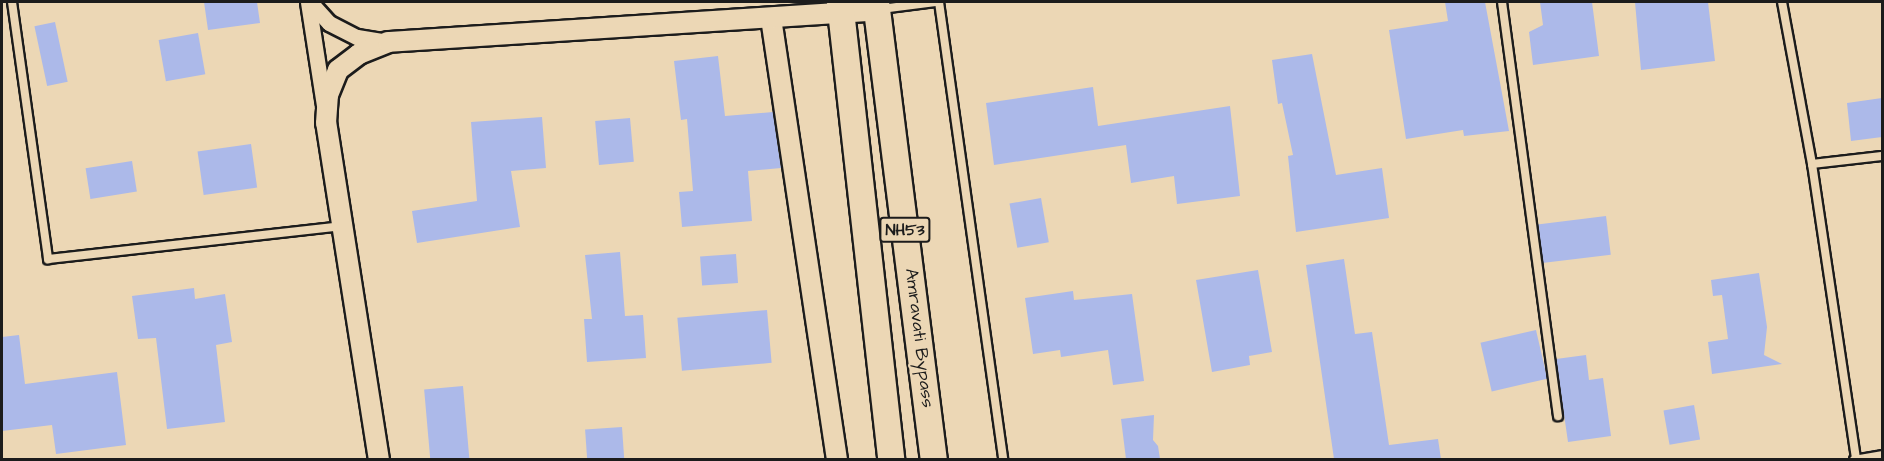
<!DOCTYPE html>
<style>
body{margin:0}
#map{position:relative;width:1884px;height:461px;overflow:hidden;background:#ecd7b5;font-family:"Architects Daughter",sans-serif}
div>[style]{position:absolute}
.building>*{inset:0;background:#acb9e9;transform-origin:0 0}
.roads{filter:drop-shadow(2px 0 #1c1c1c) drop-shadow(-2px 0 #1c1c1c) drop-shadow(0 2px #1c1c1c) drop-shadow(0 -2px #1c1c1c)}
.service>*{height:8px;margin:-4px;padding:0 4px;transform-origin:4px;border-radius:4px;background:#ecd7b5}
.minor>*{height:15px;margin:-7.5px;padding:0 7.5px;transform-origin:7.5px;border-radius:7.5px;background:#ecd7b5}
.tertiary>*{height:20px;margin:-10px;padding:0 10px;transform-origin:10px;border-radius:10px;background:#ecd7b5}
.trunk>*{height:26px;margin:-13px;padding:0 13px;transform-origin:13px;border-radius:13px;background:#ecd7b5}
span{translate:-50% -50%;white-space:nowrap;text-align:center;line-height:1.15;-webkit-text-stroke:4.5px #ecd7b5;paint-order:stroke}
.shield-label span{padding:2px 4px;background:#ecd7b5;border:2px solid;border-radius:4px;-webkit-text-stroke-width:0}
.shield-label{font-size:16px;color:#1c1c1c;font-weight:700}
.street-label{font-size:18px;color:#1c1c1c}
.frame{position:absolute;inset:0;border:3px solid #1c1c1c;pointer-events:none}
</style>
<div id="map">
<div class="building">
<div style="clip-path:polygon(204px 2px,257px 2px,260px 23px,208px 30px)"></div>
<div style="clip-path:polygon(1445px 2px,1485px 2px,1509px 131px,1464px 136px,1463px 130px,1406px 139px,1389px 30px,1448px 21px)"></div>
<div style="clip-path:polygon(1540px 2px,1592px 2px,1599px 56px,1533px 65px,1529px 32px,1543px 25px)"></div>
<div style="clip-path:polygon(1635px 2px,1708px 2px,1715px 61px,1641px 70px)"></div>
<div style="left:55px;top:22px;width:61px;height:21px;rotate:78deg"></div>
<div style="left:198px;top:33px;width:42px;height:40px;rotate:80deg"></div>
<div style="clip-path:polygon(1312px 54px,1336px 175px,1382px 168px,1389px 218px,1296px 232px,1288px 156px,1293px 155px,1282px 103px,1278px 104px,1272px 60px)"></div>
<div style="clip-path:polygon(718px 56px,725px 116px,773px 112px,781px 168px,748px 171px,752px 221px,682px 227px,679px 192px,693px 191px,687px 119px,681px 120px,674px 61px)"></div>
<div style="clip-path:polygon(1093px 87px,1098px 126px,1230px 106px,1240px 196px,1177px 204px,1174px 176px,1131px 183px,1126px 145px,994px 165px,986px 103px)"></div>
<div style="clip-path:polygon(1882px 98px,1882px 137px,1851px 141px,1847px 103px)"></div>
<div style="clip-path:polygon(542px 117px,546px 168px,511px 171px,520px 227px,417px 243px,412px 211px,477px 201px,471px 122px)"></div>
<div style="left:630px;top:118px;width:44px;height:35px;rotate:85deg"></div>
<div style="left:251px;top:144px;width:44px;height:54px;rotate:82deg"></div>
<div style="left:132px;top:161px;width:31px;height:47px;rotate:81deg"></div>
<div style="left:1041px;top:198px;width:45px;height:32px;rotate:80deg"></div>
<div style="left:1606px;top:216px;width:39px;height:69px;rotate:83deg"></div>
<div style="clip-path:polygon(620px 252px,625px 316px,643px 315px,646px 358px,587px 362px,584px 319px,592px 319px,585px 255px)"></div>
<div style="left:736px;top:254px;width:29px;height:36px;rotate:86deg"></div>
<div style="clip-path:polygon(1344px 259px,1355px 334px,1372px 332px,1389px 445px,1438px 439px,1441px 459px,1334px 459px,1306px 265px)"></div>
<div style="clip-path:polygon(1258px 270px,1272px 352px,1249px 356px,1250px 365px,1212px 372px,1196px 280px)"></div>
<div style="clip-path:polygon(1759px 273px,1767px 327px,1764px 355px,1782px 364px,1712px 374px,1708px 342px,1728px 339px,1722px 295px,1713px 296px,1711px 280px)"></div>
<div style="clip-path:polygon(194px 288px,195px 299px,225px 294px,232px 342px,216px 345px,225px 422px,167px 429px,156px 338px,138px 339px,132px 296px)"></div>
<div style="clip-path:polygon(1073px 291px,1074px 300px,1132px 294px,1144px 381px,1113px 385px,1108px 350px,1061px 357px,1060px 350px,1033px 354px,1025px 298px)"></div>
<div style="left:767px;top:310px;width:53px;height:90px;rotate:85deg"></div>
<div style="left:1536px;top:330px;width:50px;height:57px;rotate:77deg"></div>
<div style="clip-path:polygon(19px 335px,25px 384px,117px 372px,126px 445px,56px 454px,52px 425px,2px 431px,2px 337px)"></div>
<div style="clip-path:polygon(1586px 355px,1589px 380px,1603px 378px,1611px 436px,1568px 442px,1556px 359px)"></div>
<div style="left:463px;top:386px;width:73px;height:39px;rotate:85deg"></div>
<div style="left:1694px;top:405px;width:35px;height:31px;rotate:80deg"></div>
<div style="clip-path:polygon(1154px 415px,1153px 440px,1158px 446px,1160px 459px,1126px 459px,1121px 419px)"></div>
<div style="left:622px;top:427px;width:32px;height:37px;rotate:86deg"></div>
</div>
<div class="roads">
<div class="service">
<div style="left:12px;top:2px;width:260px;rotate:82deg"></div>
<div style="left:48px;top:259px;width:295px;rotate:-6.4deg"></div>
<div style="left:939px;top:2px;width:462px;rotate:82deg"></div>
<div style="left:1502px;top:2px;width:418px;rotate:82.3deg"></div>
<div style="left:1782px;top:2px;width:165px;rotate:79.5deg"></div>
<div style="left:1812px;top:164px;width:298px;rotate:81.5deg"></div>
<div style="left:881px;top:9px;width:55px;rotate:-7.3deg"></div>
<div style="left:1812px;top:164px;width:70px;rotate:-6.5deg"></div>
<div style="left:1854px;top:460px;width:28px;rotate:-10deg"></div>
</div>
<div class="minor">
<div style="left:308px;top:2px;width:104px;rotate:81.2deg"></div>
<div style="left:310px;top:2px;width:28px;rotate:48deg"></div>
<div style="left:329px;top:23px;width:31px;rotate:27deg"></div>
<div style="left:357px;top:37px;width:31px;rotate:9deg"></div>
</div>
<div class="tertiary">
<div style="left:771px;top:18px;width:447px;rotate:81.5deg"></div>
<div style="left:379px;top:460px;width:341px;rotate:-98.9deg"></div>
<div style="left:326px;top:123px;width:28px;rotate:-86deg"></div>
<div style="left:328px;top:95px;width:27px;rotate:-68deg"></div>
<div style="left:338px;top:70px;width:26px;rotate:-37deg"></div>
<div style="left:359px;top:54px;width:31px;rotate:-22deg"></div>
<div style="left:388px;top:42px;width:490px;rotate:-3.7deg"></div>
</div>
<div class="trunk">
<div style="left:840px;top:2px;width:461px;rotate:83.6deg"></div>
<div style="left:876px;top:2px;width:462px;rotate:82.8deg"></div>
</div>
</div>
<div class="shield-label">
<span style="left:905px;top:230px">NH53</span>
</div>
<div class="street-label">
<span style="left:919px;top:338px;rotate:83deg">Amravati Bypass</span>
</div>
<div class="frame"></div>
</div>
